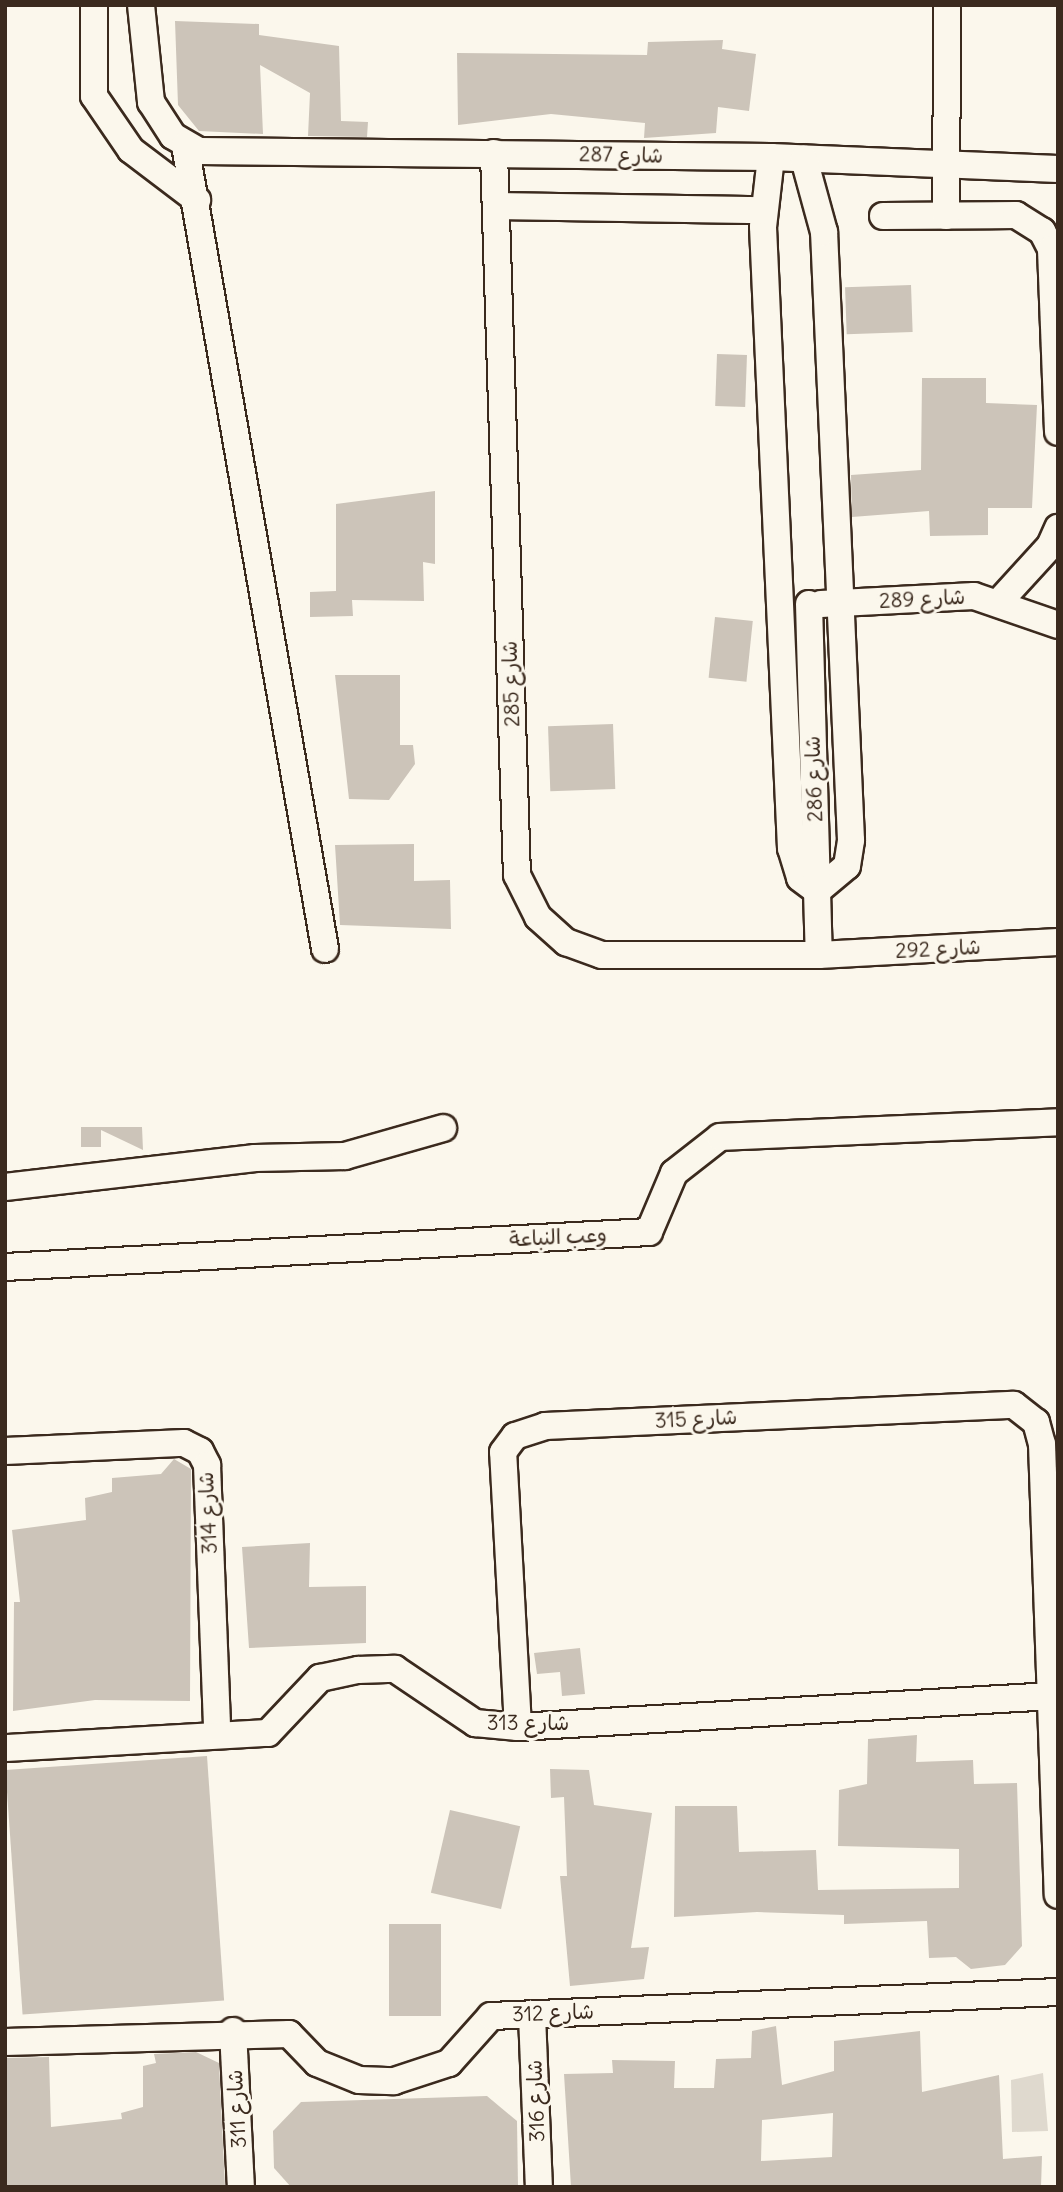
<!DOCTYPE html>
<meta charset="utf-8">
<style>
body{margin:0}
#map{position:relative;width:1063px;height:2192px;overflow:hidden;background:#fbf7ec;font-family:Delius,"Playpen Sans Arabic",sans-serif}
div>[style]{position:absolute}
.green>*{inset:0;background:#dfd9ce}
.building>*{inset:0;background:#ccc4b9;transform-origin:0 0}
.roads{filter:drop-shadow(2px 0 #3b2a1e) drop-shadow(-2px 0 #3b2a1e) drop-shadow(0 2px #3b2a1e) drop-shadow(0 -2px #3b2a1e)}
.minor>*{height:26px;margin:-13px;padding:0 13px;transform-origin:13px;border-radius:13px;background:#fbf7ec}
span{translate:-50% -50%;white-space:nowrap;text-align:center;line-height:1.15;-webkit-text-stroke:6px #fbf7ec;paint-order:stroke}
.street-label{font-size:21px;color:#3b2a1e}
.frame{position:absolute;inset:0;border:7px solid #3b2a1e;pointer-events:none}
</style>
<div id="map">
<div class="green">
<div style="clip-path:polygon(1043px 2073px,1048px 2131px,1012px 2132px,1011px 2080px)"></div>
</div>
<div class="building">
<div style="clip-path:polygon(175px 21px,259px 24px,259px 35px,339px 46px,341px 121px,368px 122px,367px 137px,308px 136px,310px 93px,260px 65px,263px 134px,199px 131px,178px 105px)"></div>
<div style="clip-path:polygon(723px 40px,722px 49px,756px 54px,749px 111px,718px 107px,716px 133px,644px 138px,645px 123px,551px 114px,458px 125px,457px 53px,647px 55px,648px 42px)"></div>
<div style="left:911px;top:285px;width:47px;height:66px;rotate:88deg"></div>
<div style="left:717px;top:354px;width:30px;height:52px;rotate:2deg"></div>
<div style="clip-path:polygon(922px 378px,986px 378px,986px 403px,1037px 405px,1032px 508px,988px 508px,988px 535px,930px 536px,929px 511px,852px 517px,851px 475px,921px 470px)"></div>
<div style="clip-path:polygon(435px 491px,435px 564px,423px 562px,424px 601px,352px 600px,353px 616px,310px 617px,310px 592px,336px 591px,336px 504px)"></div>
<div style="left:715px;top:617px;width:38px;height:61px;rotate:6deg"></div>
<div style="clip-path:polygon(335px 675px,400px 675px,400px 745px,413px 745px,415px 764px,389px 800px,349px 799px)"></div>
<div style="left:613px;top:724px;width:65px;height:65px;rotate:88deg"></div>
<div style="clip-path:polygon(414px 844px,414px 881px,450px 880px,451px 929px,340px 925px,335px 845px)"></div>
<div style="clip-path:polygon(81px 1127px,142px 1127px,143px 1150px,101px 1130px,101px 1147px,81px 1147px)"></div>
<div style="clip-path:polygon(174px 1459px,191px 1469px,190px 1701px,95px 1700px,13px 1711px,14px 1602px,20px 1602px,12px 1530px,86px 1520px,85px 1498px,112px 1492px,112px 1478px,161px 1474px)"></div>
<div style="clip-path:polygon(310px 1543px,309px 1587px,366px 1586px,366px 1643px,249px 1648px,242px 1547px)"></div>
<div style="clip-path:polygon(580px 1648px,585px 1694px,562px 1696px,560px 1672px,537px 1674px,534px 1653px)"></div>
<div style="clip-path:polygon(917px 1735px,916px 1762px,973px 1760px,974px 1784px,1017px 1783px,1022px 1946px,1005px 1965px,971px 1969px,956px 1957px,929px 1958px,927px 1921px,844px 1924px,844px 1915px,757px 1912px,674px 1917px,675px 1806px,737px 1806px,739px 1852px,816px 1850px,818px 1890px,959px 1888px,959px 1849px,838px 1846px,839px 1790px,867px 1784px,868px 1739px)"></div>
<div style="left:207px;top:1756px;width:245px;height:202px;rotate:86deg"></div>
<div style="clip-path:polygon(550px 1769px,589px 1770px,594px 1805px,652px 1813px,631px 1948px,649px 1947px,644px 1979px,570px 1986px,560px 1876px,567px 1876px,564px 1797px,551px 1798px)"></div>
<div style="left:450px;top:1810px;width:72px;height:85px;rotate:13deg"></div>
<div style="left:389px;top:1924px;width:52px;height:92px"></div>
<div style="clip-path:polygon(evenodd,776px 2026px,782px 2085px,834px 2071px,834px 2041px,920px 2031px,922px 2092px,999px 2075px,1003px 2159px,1042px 2156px,1041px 2187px,571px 2187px,564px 2074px,613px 2073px,612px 2060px,675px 2061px,674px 2088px,714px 2088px,716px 2059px,751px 2058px,752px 2031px,776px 2026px,833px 2113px,832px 2157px,761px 2161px,762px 2120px,833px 2113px)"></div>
<div style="clip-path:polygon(196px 2052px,219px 2063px,225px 2187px,5px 2187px,5px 2058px,49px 2057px,51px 2127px,122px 2119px,121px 2113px,143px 2107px,143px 2066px,156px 2063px,154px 2054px)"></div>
<div style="clip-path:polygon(487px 2096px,517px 2121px,518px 2187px,291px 2187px,274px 2168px,273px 2131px,301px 2102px)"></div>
</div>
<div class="roads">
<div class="minor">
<div style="left:94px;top:5px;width:91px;rotate:90deg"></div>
<div style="left:94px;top:96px;width:65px;rotate:55.6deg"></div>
<div style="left:131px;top:150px;width:83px;rotate:37.1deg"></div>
<div style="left:141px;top:5px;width:98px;rotate:84.1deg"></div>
<div style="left:151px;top:102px;width:40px;rotate:57.1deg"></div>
<div style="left:173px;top:136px;width:30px;rotate:30deg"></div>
<div style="left:199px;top:151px;width:572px;rotate:0.6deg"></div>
<div style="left:771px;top:157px;width:287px;rotate:2.4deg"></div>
<div style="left:185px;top:145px;width:816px;rotate:80.12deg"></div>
<div style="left:494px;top:153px;width:722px;rotate:88.18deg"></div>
<div style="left:517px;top:875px;width:47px;rotate:63.4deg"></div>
<div style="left:538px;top:917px;width:38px;rotate:42deg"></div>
<div style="left:566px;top:942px;width:38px;rotate:20deg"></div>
<div style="left:602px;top:955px;width:217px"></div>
<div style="left:819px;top:955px;width:239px;rotate:-3.1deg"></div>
<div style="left:771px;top:157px;width:70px;rotate:96.5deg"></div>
<div style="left:763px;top:227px;width:622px;rotate:87.42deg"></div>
<div style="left:791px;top:848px;width:31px;rotate:73deg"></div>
<div style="left:800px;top:878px;width:21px;rotate:37deg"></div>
<div style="left:817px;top:891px;width:39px;rotate:-40deg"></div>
<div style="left:847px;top:866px;width:26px;rotate:-81deg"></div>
<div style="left:851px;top:840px;width:609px;rotate:-92.54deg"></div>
<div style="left:824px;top:232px;width:76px;rotate:-105.3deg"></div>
<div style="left:496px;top:206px;width:268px;rotate:0.9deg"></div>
<div style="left:883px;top:216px;width:133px;rotate:-0.4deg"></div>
<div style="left:1016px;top:215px;width:31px;rotate:32deg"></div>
<div style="left:1042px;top:231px;width:20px;rotate:63deg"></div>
<div style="left:1051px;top:249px;width:183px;rotate:87.8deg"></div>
<div style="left:946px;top:216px;width:211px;rotate:-89.7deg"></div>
<div style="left:998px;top:603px;width:77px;rotate:-47.6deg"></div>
<div style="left:1050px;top:546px;width:20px;rotate:-66deg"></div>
<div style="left:809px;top:604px;width:351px;rotate:88.4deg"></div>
<div style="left:821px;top:604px;width:153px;rotate:-3deg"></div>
<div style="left:974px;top:596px;width:89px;rotate:19deg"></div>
<div style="left:5px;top:1187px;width:252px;rotate:-6.6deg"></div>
<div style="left:255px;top:1158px;width:90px;rotate:-1.3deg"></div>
<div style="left:345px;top:1156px;width:102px;rotate:-15.9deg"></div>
<div style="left:5px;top:1267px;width:645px;rotate:-3.11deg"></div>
<div style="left:649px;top:1232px;width:64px;rotate:-67deg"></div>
<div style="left:674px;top:1173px;width:58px;rotate:-38deg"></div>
<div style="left:720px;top:1137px;width:338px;rotate:-2.5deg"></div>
<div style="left:5px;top:1451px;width:179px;rotate:-2.6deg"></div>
<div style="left:184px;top:1443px;width:18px;rotate:27deg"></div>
<div style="left:200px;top:1451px;width:16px;rotate:63deg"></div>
<div style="left:207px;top:1465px;width:266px;rotate:87.8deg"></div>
<div style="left:518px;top:1727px;width:275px;rotate:-93.1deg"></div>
<div style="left:503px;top:1452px;width:20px;rotate:-53deg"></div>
<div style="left:515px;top:1436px;width:32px;rotate:-18deg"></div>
<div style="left:545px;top:1426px;width:469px;rotate:-2.6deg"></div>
<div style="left:1014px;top:1405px;width:28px;rotate:38deg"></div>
<div style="left:1036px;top:1422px;width:23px;rotate:75deg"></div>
<div style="left:1042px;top:1444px;width:451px;rotate:88deg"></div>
<div style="left:5px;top:1748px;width:263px;rotate:-3.3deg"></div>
<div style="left:268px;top:1733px;width:76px;rotate:-46.6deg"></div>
<div style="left:320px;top:1678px;width:39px;rotate:-12deg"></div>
<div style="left:358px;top:1670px;width:37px;rotate:-2deg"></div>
<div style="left:395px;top:1669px;width:97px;rotate:34deg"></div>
<div style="left:475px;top:1723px;width:43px;rotate:5.3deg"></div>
<div style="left:518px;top:1727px;width:535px;rotate:-3.32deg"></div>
<div style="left:532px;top:2015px;width:172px;rotate:87.7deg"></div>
<div style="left:233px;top:2031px;width:156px;rotate:87.1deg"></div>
<div style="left:5px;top:2042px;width:284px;rotate:-1.6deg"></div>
<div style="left:289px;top:2034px;width:40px;rotate:46deg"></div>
<div style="left:317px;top:2063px;width:45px;rotate:22deg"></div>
<div style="left:359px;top:2080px;width:35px;rotate:2deg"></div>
<div style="left:394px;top:2081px;width:58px;rotate:-18.1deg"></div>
<div style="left:449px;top:2063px;width:63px;rotate:-48.2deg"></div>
<div style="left:491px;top:2016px;width:568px;rotate:-2.42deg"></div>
</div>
</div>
<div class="street-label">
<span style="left:621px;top:155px;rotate:1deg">شارع 287</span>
<span style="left:922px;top:599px;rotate:-3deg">شارع 289</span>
<span style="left:511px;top:684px;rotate:-92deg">شارع 285</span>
<span style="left:814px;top:779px;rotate:-92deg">شارع 286</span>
<span style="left:938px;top:949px;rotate:-3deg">شارع 292</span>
<span style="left:558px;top:1237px;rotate:-3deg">وعب النباعة</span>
<span style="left:696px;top:1419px;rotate:-3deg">شارع 315</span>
<span style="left:208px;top:1513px;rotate:-93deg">شارع 314</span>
<span style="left:528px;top:1723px">شارع 313</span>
<span style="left:553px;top:2013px;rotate:-2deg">شارع 312</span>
<span style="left:536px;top:2101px;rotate:-92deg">شارع 316</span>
<span style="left:237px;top:2109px;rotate:-93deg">شارع 311</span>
</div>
<div class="frame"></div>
</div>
